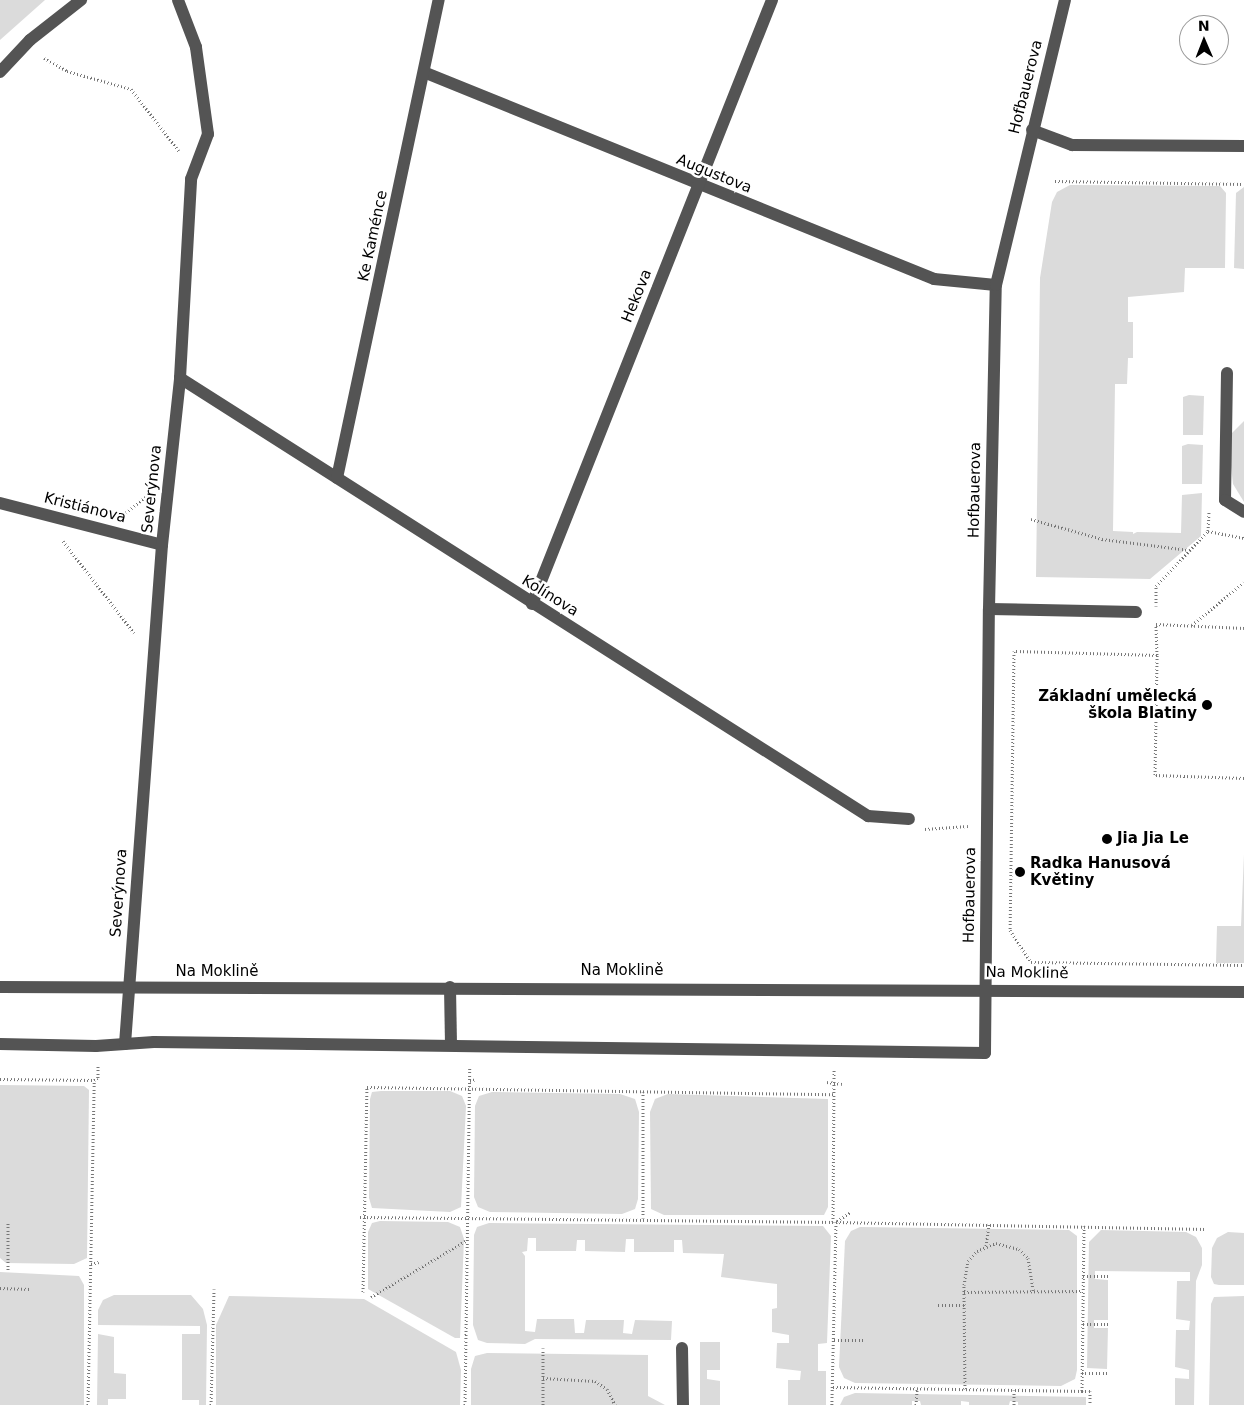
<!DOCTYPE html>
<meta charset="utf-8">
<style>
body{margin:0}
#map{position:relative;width:1244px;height:1405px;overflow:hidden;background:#fff;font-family:"DejaVu Sans",sans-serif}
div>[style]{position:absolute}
.green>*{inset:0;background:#dbdbdb}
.path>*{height:3px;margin-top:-1.5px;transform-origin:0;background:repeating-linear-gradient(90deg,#767676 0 1px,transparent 0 3.5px)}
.minor>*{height:12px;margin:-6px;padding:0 6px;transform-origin:6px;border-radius:6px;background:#545454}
.dots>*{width:14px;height:14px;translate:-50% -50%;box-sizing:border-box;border:2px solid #fff;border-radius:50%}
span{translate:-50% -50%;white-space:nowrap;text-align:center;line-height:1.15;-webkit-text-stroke:5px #fff;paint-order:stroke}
.street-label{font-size:15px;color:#000}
.poi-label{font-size:15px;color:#000;font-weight:700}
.right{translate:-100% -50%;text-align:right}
.left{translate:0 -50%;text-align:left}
.north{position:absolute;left:1179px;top:15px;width:50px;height:50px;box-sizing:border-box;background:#fff;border:1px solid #999;border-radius:50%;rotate:359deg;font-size:14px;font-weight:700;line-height:20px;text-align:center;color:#000}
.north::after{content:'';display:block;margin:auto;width:18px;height:22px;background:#000;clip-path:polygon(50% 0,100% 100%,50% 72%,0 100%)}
</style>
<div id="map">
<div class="green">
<div style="clip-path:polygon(0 0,45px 0,0 40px)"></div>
<div style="clip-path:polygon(1070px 185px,1220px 186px,1226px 193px,1225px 268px,1185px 268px,1184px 292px,1128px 297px,1128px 322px,1133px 322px,1133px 358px,1128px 358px,1127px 384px,1115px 384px,1113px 531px,1133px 532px,1133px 534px,1137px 532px,1181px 533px,1182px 495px,1202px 493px,1201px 536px,1150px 579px,1036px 577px,1040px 278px,1052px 202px,1057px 192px)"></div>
<div style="clip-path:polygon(1244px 187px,1244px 269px,1234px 268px,1236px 193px)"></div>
<div style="clip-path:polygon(1189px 395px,1204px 396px,1203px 435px,1183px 435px,1183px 397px)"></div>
<div style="clip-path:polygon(1244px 421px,1244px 502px,1233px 484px,1231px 466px,1231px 434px)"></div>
<div style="clip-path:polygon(1188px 444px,1203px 445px,1202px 484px,1182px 484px,1182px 446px)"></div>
<div style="clip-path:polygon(1244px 854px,1244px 963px,1216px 963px,1217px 926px,1241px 926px)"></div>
<div style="clip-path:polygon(0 1085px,84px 1086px,89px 1090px,87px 1258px,74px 1264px,6px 1263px,0 1258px)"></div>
<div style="clip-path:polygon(381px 1091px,450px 1091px,462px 1096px,466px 1106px,461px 1207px,450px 1212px,372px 1208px,369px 1198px,370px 1099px,372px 1092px)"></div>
<div style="clip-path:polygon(492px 1092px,620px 1094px,635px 1099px,639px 1112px,638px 1199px,635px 1209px,622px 1214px,490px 1212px,478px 1207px,474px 1197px,475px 1106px,479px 1096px)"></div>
<div style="clip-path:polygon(668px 1094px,828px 1099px,828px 1207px,824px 1215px,664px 1215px,651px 1209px,650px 1112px,655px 1099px)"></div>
<div style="clip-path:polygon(380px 1221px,448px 1222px,460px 1227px,464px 1239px,460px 1338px,455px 1338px,368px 1289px,368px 1232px,372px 1223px)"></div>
<div style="clip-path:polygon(489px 1223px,823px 1226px,831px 1236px,827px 1343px,818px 1344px,818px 1371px,826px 1371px,826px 1405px,788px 1405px,788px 1380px,800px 1380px,801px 1371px,776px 1368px,777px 1343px,789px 1343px,789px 1335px,772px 1332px,772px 1309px,777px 1308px,777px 1284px,721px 1277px,724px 1254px,683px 1253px,682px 1240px,674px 1240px,674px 1252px,634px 1252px,634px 1239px,626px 1239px,625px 1252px,585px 1251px,585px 1240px,577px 1240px,576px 1251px,536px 1251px,536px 1238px,528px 1238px,527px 1251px,522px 1252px,525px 1256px,525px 1331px,535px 1332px,537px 1319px,574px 1319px,575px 1333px,584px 1333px,586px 1320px,624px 1320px,623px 1333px,632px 1334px,635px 1320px,672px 1321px,671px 1340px,535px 1339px,525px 1344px,487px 1343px,478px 1340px,473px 1325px,474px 1235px,477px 1227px)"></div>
<div style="clip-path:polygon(860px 1227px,1069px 1230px,1077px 1236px,1077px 1370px,1075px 1379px,1061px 1386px,855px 1383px,844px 1378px,839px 1367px,845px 1241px,851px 1231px)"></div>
<div style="clip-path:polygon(1101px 1230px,1186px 1232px,1196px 1237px,1202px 1248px,1202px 1265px,1196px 1281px,1194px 1405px,1175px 1405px,1175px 1378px,1189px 1379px,1189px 1370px,1175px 1367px,1176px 1330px,1189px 1330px,1190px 1321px,1176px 1319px,1177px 1281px,1190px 1281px,1190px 1272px,1095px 1271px,1095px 1279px,1108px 1280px,1108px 1320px,1094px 1320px,1094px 1328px,1108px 1328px,1107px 1369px,1087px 1368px,1089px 1242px)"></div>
<div style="clip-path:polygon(1228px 1232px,1244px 1233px,1244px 1285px,1219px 1285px,1214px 1284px,1211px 1277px,1212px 1248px,1217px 1238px)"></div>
<div style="clip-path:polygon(0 1272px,79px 1276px,84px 1285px,84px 1405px,0 1405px)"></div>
<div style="clip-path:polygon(114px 1295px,191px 1295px,203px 1309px,207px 1325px,206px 1405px,199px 1405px,199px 1400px,182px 1400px,182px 1334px,200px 1334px,200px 1326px,98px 1325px,98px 1310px,103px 1300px)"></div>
<div style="clip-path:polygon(229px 1296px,364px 1299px,456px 1352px,461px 1370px,460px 1405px,216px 1405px,216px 1325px)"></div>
<div style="clip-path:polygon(1244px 1296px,1244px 1405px,1209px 1405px,1211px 1304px,1214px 1297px)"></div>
<div style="clip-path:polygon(98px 1334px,114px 1337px,114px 1373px,126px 1374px,126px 1399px,108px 1399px,108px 1405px,97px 1405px)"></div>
<div style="clip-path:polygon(700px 1342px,720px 1342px,720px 1370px,707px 1370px,707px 1379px,720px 1381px,720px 1405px,700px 1405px)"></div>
<div style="clip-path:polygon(487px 1353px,648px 1355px,648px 1396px,665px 1405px,471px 1405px,471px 1369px,475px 1356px)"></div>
<div style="clip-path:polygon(855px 1393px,1086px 1397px,1086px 1405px,1018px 1405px,1018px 1402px,1010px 1401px,1009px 1405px,969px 1405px,969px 1402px,961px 1401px,961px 1405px,921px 1405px,920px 1401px,912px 1401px,912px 1405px,840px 1405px,844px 1397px)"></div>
</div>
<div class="path">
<div style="left:44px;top:58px;width:26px;rotate:29deg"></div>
<div style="left:67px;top:71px;width:66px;rotate:15.7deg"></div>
<div style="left:131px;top:89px;width:78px;rotate:52.3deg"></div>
<div style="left:1055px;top:181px;width:189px;rotate:0.9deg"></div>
<div style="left:123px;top:515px;width:32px;rotate:-39deg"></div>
<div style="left:1031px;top:519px;width:74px;rotate:15.7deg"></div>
<div style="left:1102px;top:539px;width:88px;rotate:7.2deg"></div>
<div style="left:1208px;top:531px;width:20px;rotate:-87deg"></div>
<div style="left:63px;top:541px;width:116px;rotate:52.3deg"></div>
<div style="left:1156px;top:606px;width:20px;rotate:-90deg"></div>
<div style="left:1156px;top:586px;width:76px;rotate:-46.6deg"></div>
<div style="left:1208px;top:531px;width:37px;rotate:11deg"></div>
<div style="left:1192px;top:625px;width:67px;rotate:-39.6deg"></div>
<div style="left:1157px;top:655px;width:31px;rotate:-92deg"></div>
<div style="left:1156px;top:624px;width:88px;rotate:2.6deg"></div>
<div style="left:1244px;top:778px;width:89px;rotate:-178.1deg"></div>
<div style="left:1155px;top:775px;width:120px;rotate:-89deg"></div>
<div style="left:1157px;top:655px;width:143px;rotate:-178.4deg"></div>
<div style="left:1014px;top:651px;width:279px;rotate:90.8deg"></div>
<div style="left:1010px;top:930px;width:38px;rotate:57deg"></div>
<div style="left:1031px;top:962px;width:213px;rotate:0.8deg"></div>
<div style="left:925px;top:829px;width:43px;rotate:-4deg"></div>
<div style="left:0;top:1079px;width:94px;rotate:0.6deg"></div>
<div style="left:470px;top:1081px;width:6px;rotate:-18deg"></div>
<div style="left:827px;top:1082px;width:15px;rotate:8deg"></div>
<div style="left:360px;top:1217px;width:476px;rotate:0.6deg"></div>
<div style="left:836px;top:1222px;width:183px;rotate:91.3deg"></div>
<div style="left:643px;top:1218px;width:126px;rotate:-90deg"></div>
<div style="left:837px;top:1221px;width:17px;rotate:-33deg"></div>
<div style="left:833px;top:1222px;width:153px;rotate:-89.6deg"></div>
<div style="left:836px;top:1222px;width:370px;rotate:1.1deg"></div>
<div style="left:986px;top:1246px;width:22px;rotate:-82deg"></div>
<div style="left:91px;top:1264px;width:8px;rotate:-14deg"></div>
<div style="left:8px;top:1270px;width:48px;rotate:-90deg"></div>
<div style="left:1083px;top:1276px;width:25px"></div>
<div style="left:0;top:1288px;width:30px;rotate:2deg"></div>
<div style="left:363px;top:1292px;width:205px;rotate:-88.9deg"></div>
<div style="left:367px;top:1087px;width:467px;rotate:0.9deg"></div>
<div style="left:964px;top:1292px;width:119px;rotate:-0.5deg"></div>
<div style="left:371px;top:1297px;width:112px;rotate:-30.7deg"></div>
<div style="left:938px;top:1305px;width:26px"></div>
<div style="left:1083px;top:1324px;width:25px"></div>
<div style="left:834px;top:1340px;width:31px"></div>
<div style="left:543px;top:1348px;width:30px;rotate:90deg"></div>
<div style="left:543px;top:1378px;width:52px;rotate:3.3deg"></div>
<div style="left:595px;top:1381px;width:14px;rotate:34deg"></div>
<div style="left:607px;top:1389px;width:18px;rotate:63deg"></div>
<div style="left:1082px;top:1373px;width:25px"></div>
<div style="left:833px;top:1387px;width:249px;rotate:0.9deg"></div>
<div style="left:1082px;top:1391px;width:165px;rotate:-89.3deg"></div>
<div style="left:965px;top:1389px;width:104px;rotate:-90.6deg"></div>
<div style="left:964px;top:1285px;width:24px;rotate:-81deg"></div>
<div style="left:968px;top:1261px;width:13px;rotate:-48deg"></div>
<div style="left:977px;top:1251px;width:21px;rotate:-23deg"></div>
<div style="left:996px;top:1243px;width:24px;rotate:15deg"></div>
<div style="left:1019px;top:1249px;width:13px;rotate:45deg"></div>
<div style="left:1028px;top:1258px;width:33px;rotate:81deg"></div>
<div style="left:1082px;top:1391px;width:8px"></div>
<div style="left:1090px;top:1391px;width:14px;rotate:90deg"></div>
<div style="left:88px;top:1405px;width:325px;rotate:-88.9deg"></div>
<div style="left:94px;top:1080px;width:4px;rotate:-27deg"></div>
<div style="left:98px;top:1078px;width:12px;rotate:-90deg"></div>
<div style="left:211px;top:1405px;width:116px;rotate:-88.5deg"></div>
<div style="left:465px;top:1405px;width:339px;rotate:-89.2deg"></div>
<div style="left:543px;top:1405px;width:27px;rotate:-90deg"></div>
<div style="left:916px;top:1405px;width:16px;rotate:-86deg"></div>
<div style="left:1014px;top:1405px;width:15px;rotate:-90deg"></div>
</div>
<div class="minor">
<div style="left:0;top:72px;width:44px;rotate:-46.8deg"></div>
<div style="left:30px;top:40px;width:65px;rotate:-38.1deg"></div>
<div style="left:426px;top:73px;width:548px;rotate:22.07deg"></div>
<div style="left:934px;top:279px;width:62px;rotate:5.5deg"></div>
<div style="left:1032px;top:130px;width:43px;rotate:20.6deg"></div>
<div style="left:1072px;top:145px;width:172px;rotate:0.3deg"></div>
<div style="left:1227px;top:373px;width:127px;rotate:90.9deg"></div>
<div style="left:1225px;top:500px;width:22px;rotate:32deg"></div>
<div style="left:180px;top:378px;width:816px;rotate:32.48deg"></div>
<div style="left:868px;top:816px;width:41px;rotate:4.2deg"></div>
<div style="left:337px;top:478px;width:489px;rotate:-78deg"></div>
<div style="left:0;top:503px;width:167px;rotate:14.5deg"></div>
<div style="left:532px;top:604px;width:650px;rotate:-68.33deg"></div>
<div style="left:989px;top:609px;width:147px;rotate:1.2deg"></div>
<div style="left:0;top:987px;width:1244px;rotate:0.23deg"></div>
<div style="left:450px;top:987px;width:58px;rotate:89deg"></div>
<div style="left:0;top:1044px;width:96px;rotate:1.2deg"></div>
<div style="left:96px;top:1046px;width:58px;rotate:-3.9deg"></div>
<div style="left:154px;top:1042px;width:831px;rotate:0.76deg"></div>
<div style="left:985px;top:1053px;width:444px;rotate:-89.5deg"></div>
<div style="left:989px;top:609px;width:324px;rotate:-88.8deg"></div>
<div style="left:996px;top:285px;width:293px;rotate:-76.4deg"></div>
<div style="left:125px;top:1044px;width:500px;rotate:-85.76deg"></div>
<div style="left:162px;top:545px;width:168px;rotate:-83.8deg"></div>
<div style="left:180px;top:378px;width:199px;rotate:-86.8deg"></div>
<div style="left:191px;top:179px;width:48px;rotate:-69.3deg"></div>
<div style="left:208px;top:134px;width:88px;rotate:-97.9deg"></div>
<div style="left:196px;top:47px;width:50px;rotate:-111deg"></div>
<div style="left:682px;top:1348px;width:57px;rotate:89deg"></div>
</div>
<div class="dots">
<div style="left:1207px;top:705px;background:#000"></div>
<div style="left:1107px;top:839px;background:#000"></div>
<div style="left:1020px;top:872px;background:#000"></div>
</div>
<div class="street-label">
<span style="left:1026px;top:87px;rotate:-76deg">Hofbauerova</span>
<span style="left:714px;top:174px;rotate:22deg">Augustova</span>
<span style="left:373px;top:236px;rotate:-78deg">Ke Kaménce</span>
<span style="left:637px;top:296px;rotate:-68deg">Hekova</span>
<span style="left:152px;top:489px;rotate:-84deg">Severýnova</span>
<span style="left:975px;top:490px;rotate:-89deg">Hofbauerova</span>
<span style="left:85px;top:508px;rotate:14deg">Kristiánova</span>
<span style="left:550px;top:596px;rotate:32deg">Kolínova</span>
<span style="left:119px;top:893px;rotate:-86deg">Severýnova</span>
<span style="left:970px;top:895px;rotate:-89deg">Hofbauerova</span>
<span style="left:622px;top:971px">Na Moklině</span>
<span style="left:217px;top:972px">Na Moklině</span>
<span style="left:1027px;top:973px;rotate:1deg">Na Moklině</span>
</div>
<div class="poi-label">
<span class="right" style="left:1197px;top:705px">Základní umělecká<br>škola Blatiny</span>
<span class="left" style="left:1117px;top:839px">Jia Jia Le</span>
<span class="left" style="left:1030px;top:872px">Radka Hanusová<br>Květiny</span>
</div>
<div class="north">N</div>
</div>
